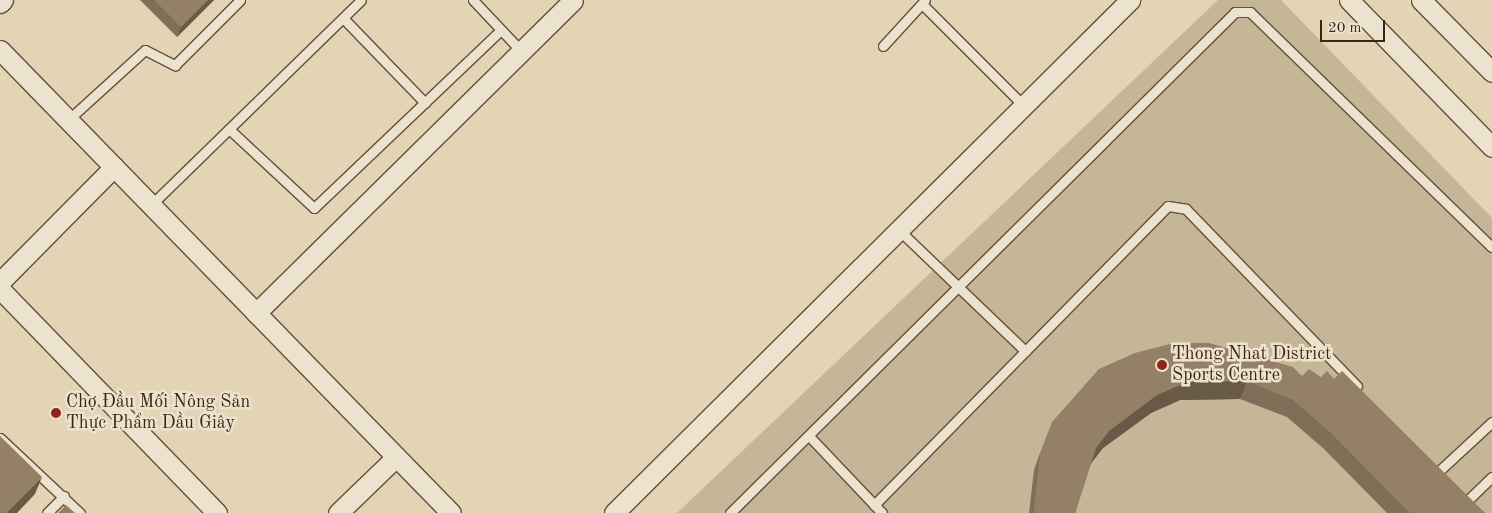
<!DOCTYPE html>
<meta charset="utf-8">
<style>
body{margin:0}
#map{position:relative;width:1492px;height:513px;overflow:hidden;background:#e2d4b4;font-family:"Old Standard TT",serif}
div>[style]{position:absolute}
.green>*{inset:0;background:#c6b698}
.roads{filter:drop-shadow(1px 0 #68503a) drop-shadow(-1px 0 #68503a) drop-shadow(0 1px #68503a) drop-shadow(0 -1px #68503a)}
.lane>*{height:9px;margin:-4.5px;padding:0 4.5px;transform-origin:4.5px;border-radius:4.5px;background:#ece3ce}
.street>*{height:19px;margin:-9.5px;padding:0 9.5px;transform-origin:9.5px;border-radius:9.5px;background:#ece3ce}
.wall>*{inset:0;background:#7f6e58}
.shaded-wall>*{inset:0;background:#685a47}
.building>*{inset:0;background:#948066}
.dots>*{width:14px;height:14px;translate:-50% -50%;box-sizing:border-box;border:2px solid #ece3ce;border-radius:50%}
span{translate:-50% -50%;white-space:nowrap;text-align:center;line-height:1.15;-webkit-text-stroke:5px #ece3ce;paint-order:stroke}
.poi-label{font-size:18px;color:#3f2412}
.left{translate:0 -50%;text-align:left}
.scale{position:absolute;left:1320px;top:20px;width:65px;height:22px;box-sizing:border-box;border:2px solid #3f2412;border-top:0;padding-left:6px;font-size:15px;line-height:18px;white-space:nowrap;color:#3f2412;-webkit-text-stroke:4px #ece3ce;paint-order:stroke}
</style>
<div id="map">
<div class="green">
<div style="clip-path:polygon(1218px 0,1281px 0,1492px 218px,1492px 513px,677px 513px)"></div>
</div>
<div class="roads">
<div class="lane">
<div style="left:473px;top:0;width:70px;rotate:46.7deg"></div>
<div style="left:922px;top:4px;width:144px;rotate:45deg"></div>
<div style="left:343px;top:18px;width:118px;rotate:46deg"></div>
<div style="left:883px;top:46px;width:62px;rotate:-47.6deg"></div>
<div style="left:68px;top:120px;width:104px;rotate:-42.3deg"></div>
<div style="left:145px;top:50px;width:34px;rotate:27deg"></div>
<div style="left:175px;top:65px;width:92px;rotate:-45deg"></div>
<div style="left:229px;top:129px;width:116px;rotate:42.9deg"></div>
<div style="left:314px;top:208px;width:258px;rotate:-43.6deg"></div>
<div style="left:151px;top:205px;width:293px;rotate:-44.3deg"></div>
<div style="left:899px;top:230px;width:175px;rotate:43.8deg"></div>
<div style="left:809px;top:436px;width:106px;rotate:46.5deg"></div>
<div style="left:0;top:438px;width:110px;rotate:43.2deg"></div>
<div style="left:1439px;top:471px;width:72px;rotate:-42.8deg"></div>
<div style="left:1468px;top:500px;width:33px;rotate:-44deg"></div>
<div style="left:874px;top:505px;width:419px;rotate:-45.5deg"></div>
<div style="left:1168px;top:206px;width:18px;rotate:9deg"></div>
<div style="left:1186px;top:209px;width:246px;rotate:46deg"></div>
<div style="left:47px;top:513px;width:24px;rotate:-45deg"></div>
<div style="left:730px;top:513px;width:711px;rotate:-44.77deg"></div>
<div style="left:1235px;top:12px;width:15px"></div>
<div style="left:1250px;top:12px;width:337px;rotate:44.2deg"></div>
</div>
<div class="street">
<div style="left:1349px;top:0;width:205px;rotate:45.8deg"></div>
<div style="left:1421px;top:0;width:101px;rotate:45.4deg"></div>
<div style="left:0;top:3px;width:4px;rotate:-45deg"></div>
<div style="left:0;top:50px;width:646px;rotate:45.75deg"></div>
<div style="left:0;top:282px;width:162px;rotate:-45.3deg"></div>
<div style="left:0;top:289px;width:312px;rotate:45.9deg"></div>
<div style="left:256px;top:313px;width:445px;rotate:-44.6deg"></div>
<div style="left:338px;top:513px;width:81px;rotate:-44deg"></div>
<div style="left:614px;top:513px;width:728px;rotate:-44.83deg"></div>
</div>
</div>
<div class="wall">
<div style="clip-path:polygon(140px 0,214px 0,177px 37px)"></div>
<div style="clip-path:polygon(1099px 369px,1302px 376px,1334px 379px,1485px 513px,1387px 513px,1324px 449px,1287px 417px,1240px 399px,1180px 400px,1151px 413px,1103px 448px,1091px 463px,1076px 510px,1076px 513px,1029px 513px,1034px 470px,1040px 453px)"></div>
</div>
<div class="shaded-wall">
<div style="clip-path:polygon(208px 0,214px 0,177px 37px,181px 27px)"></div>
<div style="clip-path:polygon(1247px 381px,1240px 399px,1180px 400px,1151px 413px,1103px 448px,1090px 465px,1096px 448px,1109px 431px,1157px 395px,1187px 382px)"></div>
<div style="clip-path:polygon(42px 477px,35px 494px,17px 513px,6px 513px)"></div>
</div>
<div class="building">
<div style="clip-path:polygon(154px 0,208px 0,181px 27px)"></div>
<div style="clip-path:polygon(1174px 343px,1209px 343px,1293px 367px,1302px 376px,1309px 369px,1321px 377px,1327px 371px,1334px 379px,1342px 371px,1485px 513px,1410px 513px,1330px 432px,1293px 400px,1247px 381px,1187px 382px,1157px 395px,1109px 431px,1096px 448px,1076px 510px,1076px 513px,1034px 513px,1034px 510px,1040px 453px,1052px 422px,1099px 369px,1135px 353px)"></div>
<div style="clip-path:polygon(0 436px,42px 477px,6px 513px,0 513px)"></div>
<div style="clip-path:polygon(66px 505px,75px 513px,58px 513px)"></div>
</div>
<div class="dots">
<div style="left:1162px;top:365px;background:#8f2418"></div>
<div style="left:56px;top:413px;background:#8f2418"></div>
</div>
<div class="poi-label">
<span class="left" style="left:1172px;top:365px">Thong Nhat District<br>Sports Centre</span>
<span class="left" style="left:66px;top:413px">Chợ Đầu Mối Nông Sản<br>Thực Phẩm Dầu Giây</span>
</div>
<div class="scale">20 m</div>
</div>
